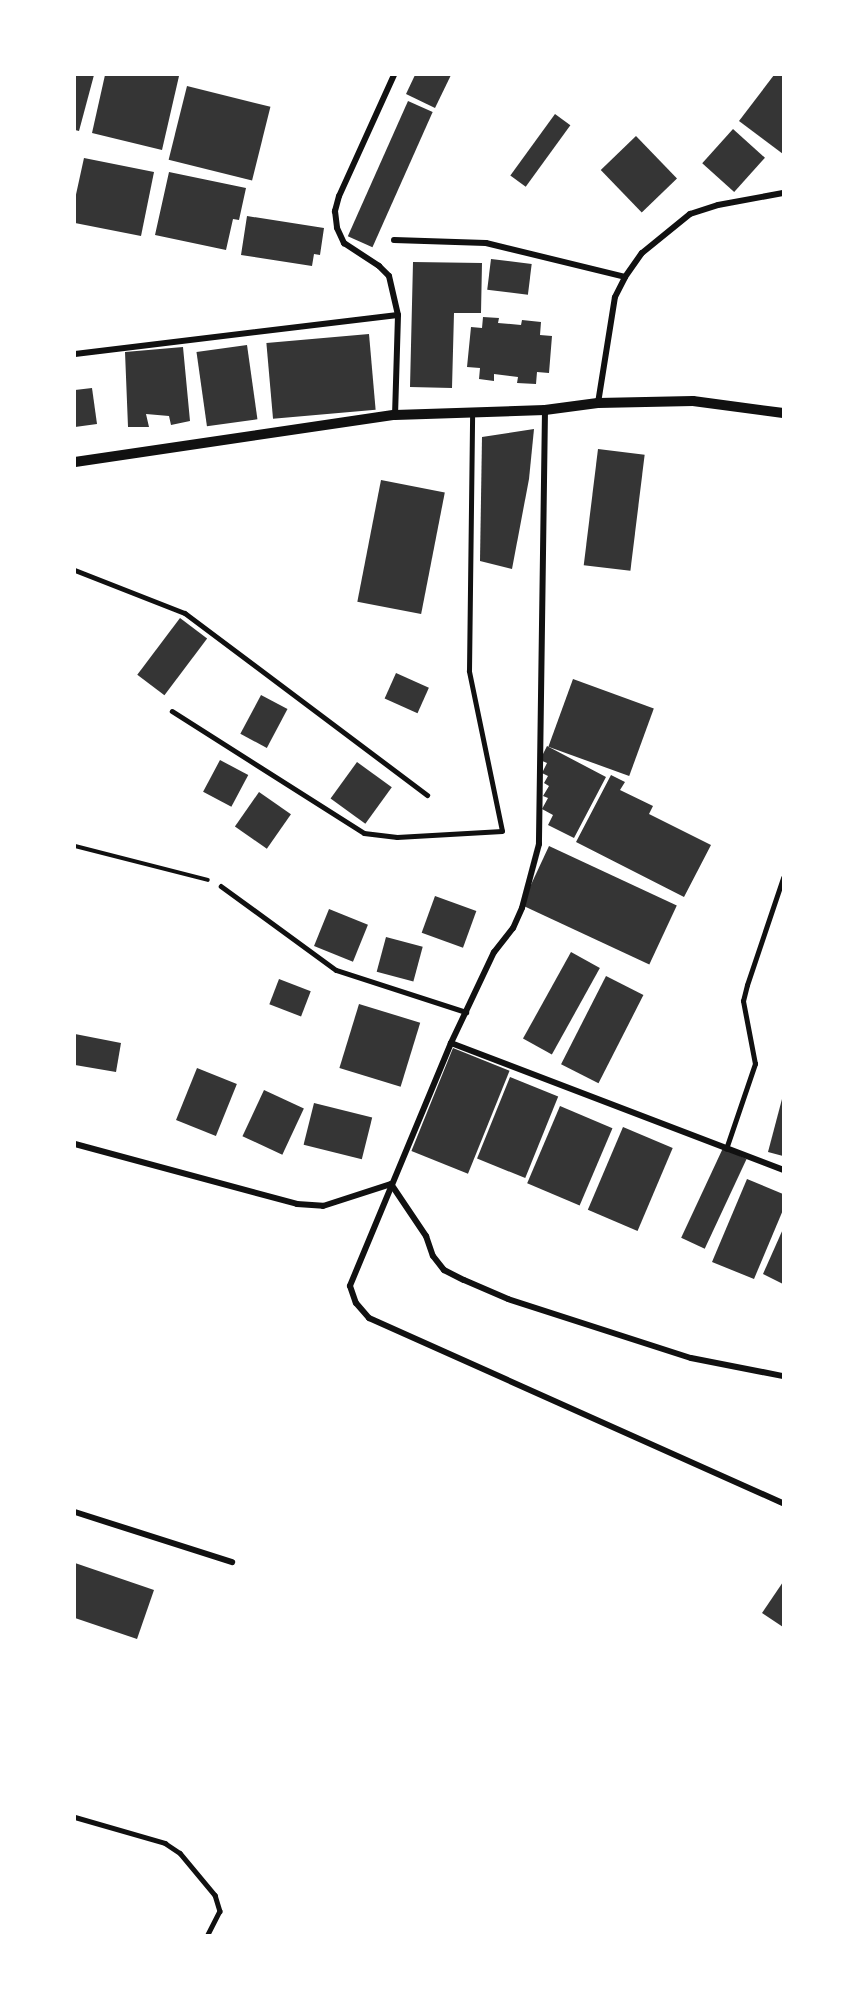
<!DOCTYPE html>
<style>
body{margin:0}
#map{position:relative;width:858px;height:2010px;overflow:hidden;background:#fff;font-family:"Times New Roman",serif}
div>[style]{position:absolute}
.building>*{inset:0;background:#353535;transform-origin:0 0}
.path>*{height:4px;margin:-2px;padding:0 2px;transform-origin:2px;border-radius:2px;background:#111}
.service>*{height:4.5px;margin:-2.25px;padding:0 2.25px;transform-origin:2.25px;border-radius:2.25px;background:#111}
.minor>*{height:6px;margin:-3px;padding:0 3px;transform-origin:3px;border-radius:3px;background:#111}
.tertiary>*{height:10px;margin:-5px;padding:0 5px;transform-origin:5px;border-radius:5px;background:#111}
span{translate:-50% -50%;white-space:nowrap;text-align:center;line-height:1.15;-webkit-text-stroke:5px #fff;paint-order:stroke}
.frame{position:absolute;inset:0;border:76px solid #fff;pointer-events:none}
</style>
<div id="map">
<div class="building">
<div style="clip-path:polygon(75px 75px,94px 75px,79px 131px,75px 130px)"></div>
<div style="clip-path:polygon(105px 75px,179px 76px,162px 150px,92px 133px)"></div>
<div style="clip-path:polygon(415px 75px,451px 75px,435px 108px,406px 94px)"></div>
<div style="clip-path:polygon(774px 75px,783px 75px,783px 154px,739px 121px)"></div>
<div style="left:187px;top:86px;width:86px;height:76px;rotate:14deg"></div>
<div style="left:408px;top:101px;width:27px;height:148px;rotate:24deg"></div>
<div style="left:555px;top:114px;width:19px;height:76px;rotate:36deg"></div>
<div style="left:733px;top:129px;width:43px;height:46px;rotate:42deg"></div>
<div style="left:636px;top:136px;width:59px;height:49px;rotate:46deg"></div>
<div style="clip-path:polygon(84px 158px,154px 172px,141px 236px,75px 223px,75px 199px)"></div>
<div style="clip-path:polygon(169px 172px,246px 188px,239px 220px,233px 219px,226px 250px,155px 235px)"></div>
<div style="clip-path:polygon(247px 216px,324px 228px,320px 255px,314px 254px,312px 266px,241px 255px)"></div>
<div style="left:491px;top:259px;width:41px;height:31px;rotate:7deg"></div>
<div style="clip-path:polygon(413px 262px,482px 263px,481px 313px,454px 313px,452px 388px,410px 387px)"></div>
<div style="clip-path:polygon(483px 317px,499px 318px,498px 323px,521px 325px,522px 320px,541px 322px,540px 335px,552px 336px,549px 373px,537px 372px,536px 384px,517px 383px,518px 377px,494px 374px,494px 381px,479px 379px,480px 368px,467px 367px,471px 327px,482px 328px)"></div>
<div style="left:369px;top:334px;width:76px;height:103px;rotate:85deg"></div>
<div style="left:247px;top:345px;width:75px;height:51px;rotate:82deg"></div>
<div style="clip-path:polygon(183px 347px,190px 421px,171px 425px,169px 416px,146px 414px,149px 427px,128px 427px,125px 352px)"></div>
<div style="clip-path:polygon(92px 388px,97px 424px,75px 427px,75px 390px)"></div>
<div style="clip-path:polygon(534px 429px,529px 479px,512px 569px,480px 561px,482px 437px)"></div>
<div style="left:598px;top:449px;width:47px;height:117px;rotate:7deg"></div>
<div style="left:381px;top:480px;width:65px;height:124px;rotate:11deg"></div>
<div style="left:180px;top:618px;width:34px;height:71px;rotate:37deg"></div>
<div style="left:396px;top:673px;width:36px;height:28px;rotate:24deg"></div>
<div style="left:573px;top:679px;width:86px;height:72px;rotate:20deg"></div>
<div style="left:261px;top:695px;width:30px;height:44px;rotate:28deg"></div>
<div style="clip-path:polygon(547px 746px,606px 777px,574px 838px,548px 825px,553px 815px,542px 809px,548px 798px,543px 796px,549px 786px,544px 783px,548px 776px,542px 773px,547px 763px,540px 760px)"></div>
<div style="left:220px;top:760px;width:32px;height:36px;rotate:28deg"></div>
<div style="left:357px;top:762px;width:43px;height:45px;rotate:36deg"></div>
<div style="clip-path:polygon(611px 775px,625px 782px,620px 790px,653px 806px,649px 814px,711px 845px,684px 897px,576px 842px)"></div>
<div style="left:259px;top:792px;width:39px;height:42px;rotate:35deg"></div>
<div style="left:549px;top:846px;width:141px;height:65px;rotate:25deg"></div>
<div style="left:435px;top:896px;width:44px;height:39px;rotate:20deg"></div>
<div style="left:329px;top:909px;width:42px;height:40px;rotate:22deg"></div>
<div style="left:386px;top:937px;width:38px;height:36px;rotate:15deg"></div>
<div style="left:571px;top:952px;width:33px;height:99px;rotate:29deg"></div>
<div style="left:606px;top:976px;width:42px;height:99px;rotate:27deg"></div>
<div style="left:279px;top:979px;width:34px;height:27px;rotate:21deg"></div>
<div style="left:359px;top:1004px;width:64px;height:67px;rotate:17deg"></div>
<div style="clip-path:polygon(75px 1034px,121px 1043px,116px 1072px,75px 1065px)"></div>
<div style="left:453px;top:1048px;width:61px;height:111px;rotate:22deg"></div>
<div style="left:197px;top:1068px;width:43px;height:56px;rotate:22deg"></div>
<div style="left:510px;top:1077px;width:52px;height:88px;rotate:22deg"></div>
<div style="left:264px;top:1090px;width:44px;height:51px;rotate:25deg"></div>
<div style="clip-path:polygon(782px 1099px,783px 1099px,783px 1156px,768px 1152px)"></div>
<div style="left:314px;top:1103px;width:60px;height:43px;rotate:14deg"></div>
<div style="left:560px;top:1106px;width:57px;height:84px;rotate:23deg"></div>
<div style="left:623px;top:1127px;width:54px;height:90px;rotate:23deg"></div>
<div style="left:723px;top:1148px;width:26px;height:99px;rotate:25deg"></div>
<div style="clip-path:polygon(747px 1179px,783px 1194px,783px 1210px,754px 1279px,712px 1262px)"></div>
<div style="clip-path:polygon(783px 1229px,783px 1284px,763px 1274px)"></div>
<div style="clip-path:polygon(75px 1563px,154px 1590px,137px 1639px,75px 1618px)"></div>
<div style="clip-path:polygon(783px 1582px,783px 1627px,762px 1613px)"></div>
</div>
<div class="path">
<div style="left:75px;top:846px;width:137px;rotate:14.3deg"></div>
</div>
<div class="service">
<div style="left:75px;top:570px;width:118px;rotate:21.4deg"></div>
<div style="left:185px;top:613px;width:303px;rotate:36.9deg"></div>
<div style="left:172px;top:711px;width:227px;rotate:32.4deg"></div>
<div style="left:364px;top:833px;width:33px;rotate:7deg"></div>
<div style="left:397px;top:837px;width:105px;rotate:-3.3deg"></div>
<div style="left:502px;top:831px;width:163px;rotate:-101.7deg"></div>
<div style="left:469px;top:671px;width:259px;rotate:-89.3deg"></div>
<div style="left:221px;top:886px;width:142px;rotate:36.1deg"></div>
<div style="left:336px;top:970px;width:137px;rotate:17.9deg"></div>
<div style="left:726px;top:1149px;width:90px;rotate:-71.2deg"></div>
<div style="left:755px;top:1064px;width:64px;rotate:-100.8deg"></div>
<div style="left:743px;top:1001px;width:16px;rotate:-76deg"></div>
<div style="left:747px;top:985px;width:113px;rotate:-71.4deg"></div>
<div style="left:75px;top:1817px;width:94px;rotate:16.1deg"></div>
<div style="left:165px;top:1843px;width:18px;rotate:34deg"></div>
<div style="left:180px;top:1853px;width:55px;rotate:50.2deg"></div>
<div style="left:215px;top:1895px;width:17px;rotate:73deg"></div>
<div style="left:220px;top:1911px;width:27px;rotate:117deg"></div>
</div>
<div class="minor">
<div style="left:394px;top:75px;width:133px;rotate:114.4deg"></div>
<div style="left:339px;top:196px;width:16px;rotate:105deg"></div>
<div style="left:335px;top:211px;width:17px;rotate:83deg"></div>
<div style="left:337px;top:228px;width:17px;rotate:65deg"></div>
<div style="left:344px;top:243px;width:42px;rotate:33.3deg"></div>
<div style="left:379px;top:266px;width:14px;rotate:45deg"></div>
<div style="left:389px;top:276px;width:40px;rotate:77deg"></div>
<div style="left:394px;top:240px;width:92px;rotate:1.9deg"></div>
<div style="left:486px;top:243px;width:143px;rotate:13.7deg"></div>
<div style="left:75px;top:354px;width:325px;rotate:-6.9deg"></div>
<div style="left:398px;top:315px;width:100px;rotate:91.7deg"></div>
<div style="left:598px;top:403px;width:107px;rotate:-80.9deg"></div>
<div style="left:615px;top:297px;width:22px;rotate:-63deg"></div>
<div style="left:625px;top:277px;width:29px;rotate:-55deg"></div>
<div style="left:642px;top:253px;width:62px;rotate:-39.1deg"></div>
<div style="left:690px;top:214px;width:29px;rotate:-18deg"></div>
<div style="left:718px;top:205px;width:66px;rotate:-10.5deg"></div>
<div style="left:545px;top:410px;width:434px;rotate:90.8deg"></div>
<div style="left:539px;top:844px;width:66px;rotate:104.9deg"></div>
<div style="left:522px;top:908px;width:22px;rotate:114deg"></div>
<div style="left:513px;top:928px;width:31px;rotate:128deg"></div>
<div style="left:494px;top:952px;width:101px;rotate:115.3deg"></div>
<div style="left:451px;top:1043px;width:263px;rotate:112.6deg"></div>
<div style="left:350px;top:1286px;width:18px;rotate:71deg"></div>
<div style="left:356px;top:1303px;width:20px;rotate:49deg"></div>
<div style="left:369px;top:1318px;width:453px;rotate:24.1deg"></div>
<div style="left:451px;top:1043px;width:355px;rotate:20.9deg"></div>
<div style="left:75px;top:1144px;width:230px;rotate:15.1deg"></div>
<div style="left:297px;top:1204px;width:26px;rotate:4deg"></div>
<div style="left:323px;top:1206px;width:71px;rotate:-17.9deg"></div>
<div style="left:391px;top:1184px;width:63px;rotate:56.1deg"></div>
<div style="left:426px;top:1236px;width:21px;rotate:71deg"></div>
<div style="left:433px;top:1256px;width:18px;rotate:52deg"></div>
<div style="left:444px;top:1270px;width:22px;rotate:27deg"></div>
<div style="left:464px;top:1280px;width:48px;rotate:23.4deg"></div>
<div style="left:508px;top:1299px;width:192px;rotate:17.9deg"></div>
<div style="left:691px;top:1358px;width:94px;rotate:11.1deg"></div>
<div style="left:75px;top:1512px;width:165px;rotate:17.7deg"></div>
</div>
<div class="tertiary">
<div style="left:75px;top:462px;width:323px;rotate:-8.4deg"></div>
<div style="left:395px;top:415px;width:150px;rotate:-1.9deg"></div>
<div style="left:545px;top:410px;width:53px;rotate:-7.5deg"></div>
<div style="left:598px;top:403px;width:95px;rotate:-1.2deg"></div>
<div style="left:693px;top:401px;width:91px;rotate:7.6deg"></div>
</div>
<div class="frame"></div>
</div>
